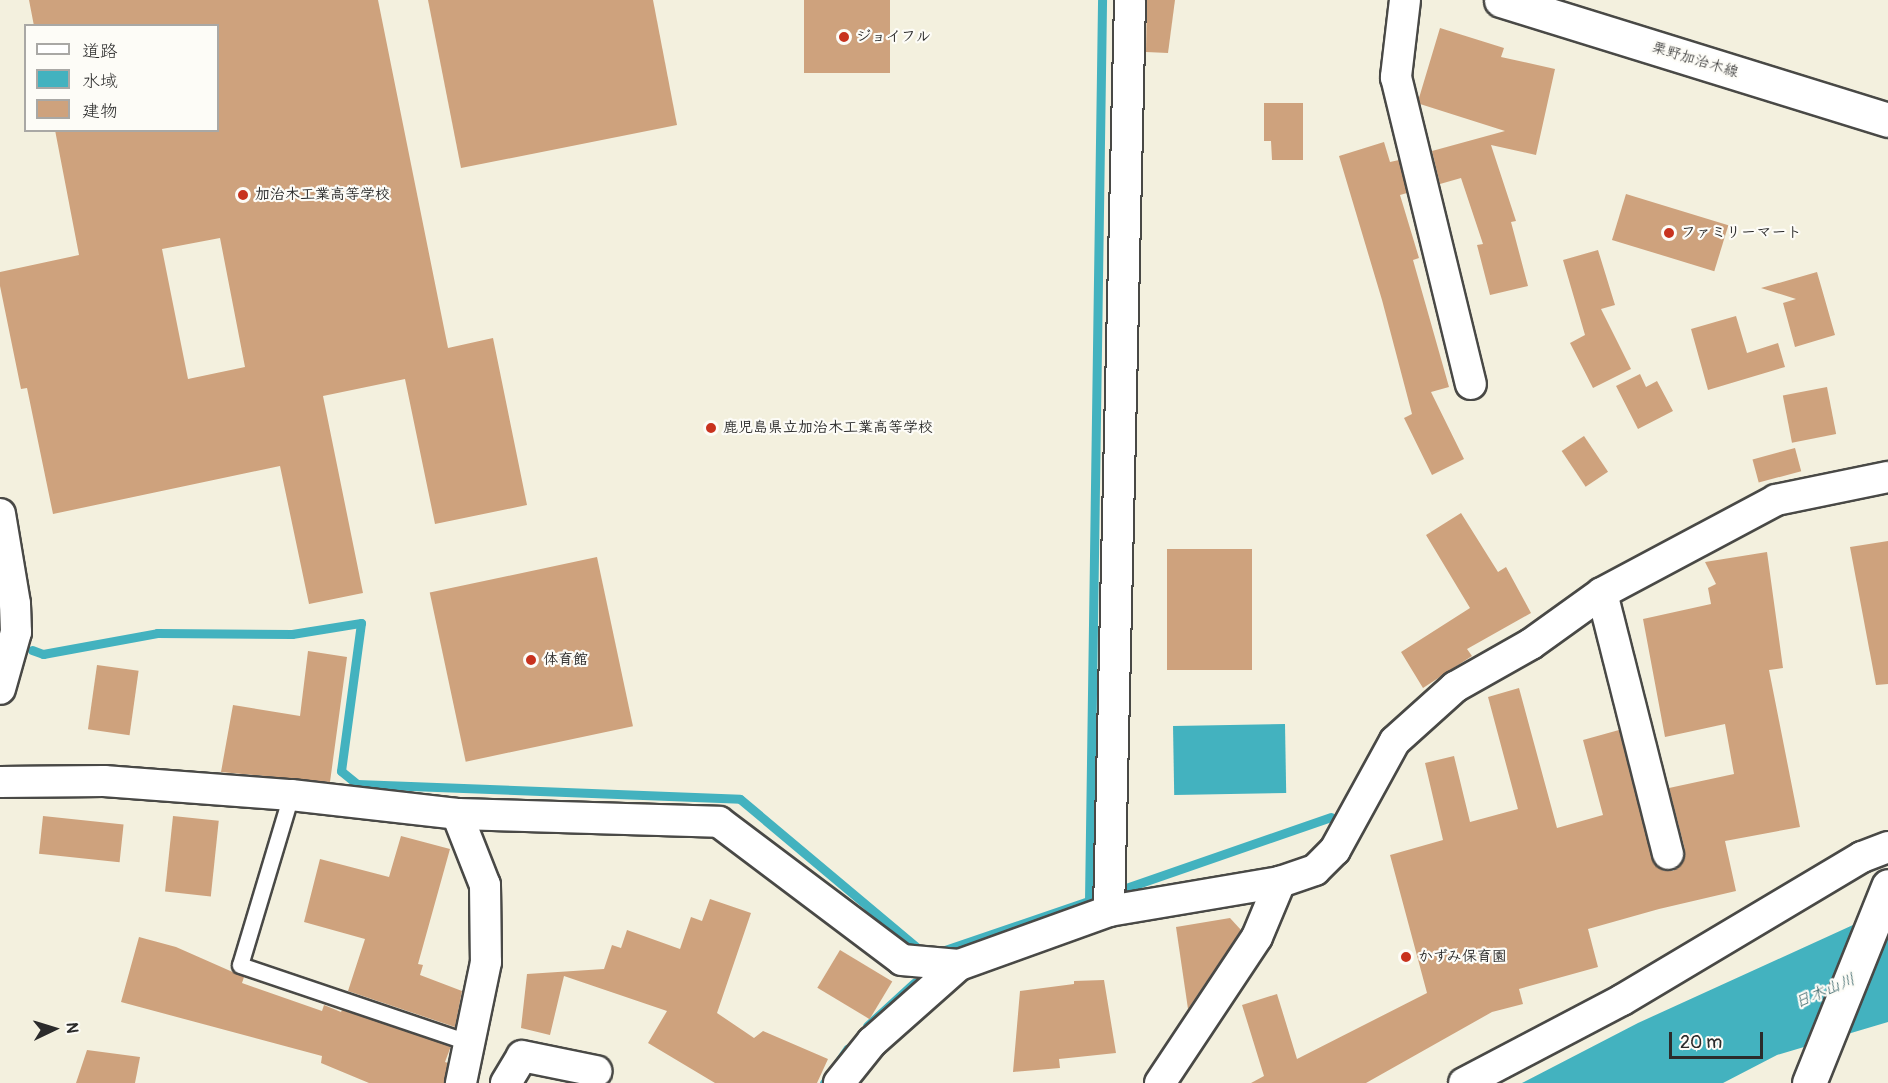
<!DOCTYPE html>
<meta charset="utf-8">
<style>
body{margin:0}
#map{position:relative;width:1888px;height:1083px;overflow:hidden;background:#f3f0de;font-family:Pangolin,"Klee One",sans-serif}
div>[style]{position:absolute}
.water>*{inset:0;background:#43b2bf;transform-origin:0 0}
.stream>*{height:9px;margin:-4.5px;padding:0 4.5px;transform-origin:4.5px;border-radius:4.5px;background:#43b2bf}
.building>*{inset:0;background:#cea27d;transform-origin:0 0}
.roads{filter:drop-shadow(2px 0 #494946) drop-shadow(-2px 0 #494946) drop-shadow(0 2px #494946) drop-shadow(0 -2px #494946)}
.lane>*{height:15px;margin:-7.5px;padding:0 7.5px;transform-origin:7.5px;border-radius:7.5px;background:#fff}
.street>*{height:30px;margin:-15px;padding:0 15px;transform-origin:15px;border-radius:15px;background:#fff}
.secondary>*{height:33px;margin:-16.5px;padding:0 16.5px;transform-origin:16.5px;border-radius:16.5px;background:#fff}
.primary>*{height:33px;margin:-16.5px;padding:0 16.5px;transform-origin:16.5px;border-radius:16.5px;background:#fff}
.dots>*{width:16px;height:16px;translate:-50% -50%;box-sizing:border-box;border:3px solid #fdfcf7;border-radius:50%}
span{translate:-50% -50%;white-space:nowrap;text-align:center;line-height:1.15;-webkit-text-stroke:4.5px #fdfcf7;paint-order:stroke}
.poi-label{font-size:15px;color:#2b2b2b;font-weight:700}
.left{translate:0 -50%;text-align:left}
.street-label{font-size:15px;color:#2b2b2b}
.water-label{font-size:16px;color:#356166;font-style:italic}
.legend{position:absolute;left:24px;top:24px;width:195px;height:108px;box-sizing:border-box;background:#fdfcf7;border:2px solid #a9a8a5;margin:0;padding:8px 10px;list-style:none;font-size:18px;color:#2b2b2b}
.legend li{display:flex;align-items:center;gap:12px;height:30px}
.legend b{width:30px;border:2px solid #a9a8a5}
.north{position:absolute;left:24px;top:999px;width:60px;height:60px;-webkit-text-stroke:4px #fdfcf7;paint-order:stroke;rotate:86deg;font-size:16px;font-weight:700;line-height:24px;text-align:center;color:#2b2b2b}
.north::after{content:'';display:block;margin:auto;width:21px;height:27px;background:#2b2b2b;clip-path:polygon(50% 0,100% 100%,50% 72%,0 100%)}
.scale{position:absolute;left:1669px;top:1032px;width:94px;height:27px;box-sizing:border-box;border:3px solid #2b2b2b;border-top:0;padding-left:8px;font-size:18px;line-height:21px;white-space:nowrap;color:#2b2b2b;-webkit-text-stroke:4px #fdfcf7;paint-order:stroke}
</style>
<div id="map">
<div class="water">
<div style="left:1285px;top:724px;width:69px;height:112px;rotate:89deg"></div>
<div style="clip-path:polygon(1888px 909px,1888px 1022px,1777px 1055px,1723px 1083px,1522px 1083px,1638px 1023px)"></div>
</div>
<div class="stream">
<div style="left:32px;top:650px;width:12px;rotate:20deg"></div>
<div style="left:43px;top:654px;width:116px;rotate:-10.4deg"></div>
<div style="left:157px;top:633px;width:135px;rotate:0.4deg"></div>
<div style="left:292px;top:634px;width:70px;rotate:-9.1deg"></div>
<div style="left:361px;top:623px;width:149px;rotate:97.7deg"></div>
<div style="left:341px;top:771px;width:21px;rotate:39deg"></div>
<div style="left:357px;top:784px;width:383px;rotate:2.2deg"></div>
<div style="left:740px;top:799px;width:234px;rotate:40deg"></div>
<div style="left:919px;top:949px;width:7px;rotate:16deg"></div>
<div style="left:1123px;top:889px;width:220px;rotate:-19.1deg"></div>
<div style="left:939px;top:952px;width:158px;rotate:-18.8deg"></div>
<div style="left:1089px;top:901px;width:901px;rotate:-89.17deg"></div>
<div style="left:867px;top:1026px;width:64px;rotate:-42.5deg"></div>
<div style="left:824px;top:1083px;width:42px;rotate:-55.6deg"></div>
</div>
<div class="building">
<div style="clip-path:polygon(evenodd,29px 0,378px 0,448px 348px,493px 338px,527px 505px,435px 524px,405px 379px,323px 396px,363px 593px,309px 604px,280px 466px,53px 514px,27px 388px,21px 389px,0 286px,0 272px,79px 255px,55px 130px,218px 130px,218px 26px,34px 26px,29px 0,220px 238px,245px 367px,188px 379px,162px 249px,220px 238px)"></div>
<div style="clip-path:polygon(428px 0,653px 0,677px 125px,461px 168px)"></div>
<div style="left:804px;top:0;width:86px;height:73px"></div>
<div style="clip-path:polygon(1147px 0,1175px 0,1168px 53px,1146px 52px)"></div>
<div style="clip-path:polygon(1440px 28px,1504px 48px,1501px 57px,1555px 69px,1536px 155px,1491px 145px,1516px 221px,1511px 222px,1528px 286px,1490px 295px,1477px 245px,1483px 244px,1461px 178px,1440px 184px,1432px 151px,1505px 131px,1420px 104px,1419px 98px)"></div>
<div style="clip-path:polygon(1264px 103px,1303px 103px,1303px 160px,1272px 160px,1271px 141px,1264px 141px)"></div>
<div style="clip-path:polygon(1384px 142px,1390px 162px,1399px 160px,1407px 193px,1400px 195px,1419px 258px,1413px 260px,1449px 387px,1431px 392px,1464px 459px,1432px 475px,1404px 418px,1412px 414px,1382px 300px,1339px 156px)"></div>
<div style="left:1626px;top:194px;width:107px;height:48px;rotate:17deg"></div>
<div style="clip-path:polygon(1598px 250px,1615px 305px,1601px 309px,1631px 369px,1593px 388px,1570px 343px,1585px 335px,1563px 260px)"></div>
<div style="clip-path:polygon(1817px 272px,1835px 335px,1795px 347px,1783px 303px,1796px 299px,1761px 288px)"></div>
<div style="clip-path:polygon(1736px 316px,1747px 353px,1778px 343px,1785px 367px,1708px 390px,1691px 329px)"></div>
<div style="clip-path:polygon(1640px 374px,1646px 387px,1657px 381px,1673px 411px,1638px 429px,1616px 386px)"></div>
<div style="left:1827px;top:387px;width:48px;height:45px;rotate:79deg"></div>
<div style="left:1584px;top:436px;width:43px;height:27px;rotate:56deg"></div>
<div style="left:1795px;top:448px;width:24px;height:44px;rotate:75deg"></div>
<div style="clip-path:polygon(1461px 513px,1498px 572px,1506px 567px,1531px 613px,1467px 649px,1472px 656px,1423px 688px,1401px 652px,1470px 608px,1426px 535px)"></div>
<div style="clip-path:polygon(1888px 541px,1888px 684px,1876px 685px,1850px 547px)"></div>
<div style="left:1167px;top:549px;width:85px;height:121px"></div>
<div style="clip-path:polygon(1767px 552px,1783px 668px,1769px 670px,1800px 827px,1725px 841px,1736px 891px,1659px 909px,1588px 929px,1598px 967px,1519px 989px,1523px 1004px,1492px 1012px,1366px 1083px,1251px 1083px,1264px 1076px,1242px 1005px,1277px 994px,1297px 1059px,1427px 993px,1390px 855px,1443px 840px,1425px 763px,1454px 756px,1470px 822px,1518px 809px,1488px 697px,1519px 688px,1557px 828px,1603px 815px,1583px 740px,1619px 730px,1652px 859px,1656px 866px,1664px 871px,1673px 871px,1680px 866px,1685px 858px,1685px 850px,1669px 788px,1734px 774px,1725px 724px,1665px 737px,1643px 619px,1711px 604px,1708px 588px,1716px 584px,1705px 562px)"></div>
<div style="left:597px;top:557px;width:173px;height:171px;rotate:78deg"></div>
<div style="clip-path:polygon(308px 651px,347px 657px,330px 782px,221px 772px,233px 705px,300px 716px)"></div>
<div style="left:97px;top:665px;width:42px;height:65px;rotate:8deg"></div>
<div style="left:43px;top:816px;width:81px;height:38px;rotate:6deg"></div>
<div style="left:173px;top:816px;width:46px;height:76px;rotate:6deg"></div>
<div style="clip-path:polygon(401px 836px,450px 849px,418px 964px,423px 965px,420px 975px,462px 991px,455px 1027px,348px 991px,365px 939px,304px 922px,320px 859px,389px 877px)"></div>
<div style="clip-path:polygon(710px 899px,751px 913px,717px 1013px,754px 1038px,763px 1031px,828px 1059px,817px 1083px,715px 1083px,648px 1043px,667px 1011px,564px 976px,550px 1035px,521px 1028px,527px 974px,604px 969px,612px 945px,621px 948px,627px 930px,680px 949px,691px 917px,702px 921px)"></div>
<div style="clip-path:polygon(1230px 918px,1241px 930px,1188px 1009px,1176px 927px)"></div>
<div style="clip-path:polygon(139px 937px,176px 947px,244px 977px,242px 983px,322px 1011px,324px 1005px,341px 1012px,342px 1010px,451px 1046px,445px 1062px,448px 1063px,444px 1083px,369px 1083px,321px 1063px,322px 1056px,121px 1002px)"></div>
<div style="left:840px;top:950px;width:61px;height:44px;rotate:31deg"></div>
<div style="clip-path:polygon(1104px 980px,1116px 1053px,1059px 1059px,1060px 1068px,1013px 1072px,1020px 991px,1074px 984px,1074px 981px)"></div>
<div style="clip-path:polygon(87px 1050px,140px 1057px,135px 1083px,76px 1083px)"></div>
</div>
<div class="roads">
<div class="lane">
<div style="left:291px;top:795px;width:177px;rotate:106.7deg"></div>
<div style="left:240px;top:965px;width:241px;rotate:18.7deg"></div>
</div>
<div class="street">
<div style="left:1405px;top:0;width:78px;rotate:96.7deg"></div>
<div style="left:1396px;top:77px;width:316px;rotate:76.3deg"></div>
<div style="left:0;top:514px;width:91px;rotate:80.5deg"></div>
<div style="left:15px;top:604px;width:28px;rotate:88deg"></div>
<div style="left:16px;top:632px;width:59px;rotate:105.7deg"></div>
<div style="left:1602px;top:593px;width:269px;rotate:75.8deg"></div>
<div style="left:0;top:782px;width:104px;rotate:-0.6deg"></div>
<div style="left:104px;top:781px;width:188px;rotate:4.3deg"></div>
<div style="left:291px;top:795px;width:167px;rotate:6.5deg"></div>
<div style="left:457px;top:814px;width:262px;rotate:1.7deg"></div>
<div style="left:719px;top:822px;width:229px;rotate:37deg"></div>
<div style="left:902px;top:960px;width:57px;rotate:5deg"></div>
<div style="left:457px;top:814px;width:76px;rotate:68.5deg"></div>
<div style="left:485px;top:885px;width:77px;rotate:89.3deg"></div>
<div style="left:486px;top:962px;width:124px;rotate:101.7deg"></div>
<div style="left:1109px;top:911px;width:911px;rotate:-88.68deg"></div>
<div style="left:506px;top:1083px;width:31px;rotate:-59deg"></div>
<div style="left:522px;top:1056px;width:76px;rotate:11.5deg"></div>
<div style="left:839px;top:1083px;width:53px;rotate:-51.2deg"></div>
<div style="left:872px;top:1042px;width:116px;rotate:-41.5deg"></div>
<div style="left:959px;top:965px;width:159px;rotate:-19.8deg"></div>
<div style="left:1109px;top:911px;width:173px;rotate:-9.6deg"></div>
<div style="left:1280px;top:882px;width:37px;rotate:-19deg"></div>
<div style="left:1315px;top:870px;width:28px;rotate:-45deg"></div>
<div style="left:1335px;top:850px;width:124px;rotate:-61.2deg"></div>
<div style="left:1395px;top:741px;width:81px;rotate:-42deg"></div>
<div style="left:1455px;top:687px;width:87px;rotate:-29.5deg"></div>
<div style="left:1531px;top:644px;width:87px;rotate:-35.7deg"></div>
<div style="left:1602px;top:593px;width:197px;rotate:-28.1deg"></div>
<div style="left:1776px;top:500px;width:114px;rotate:-11.6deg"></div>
<div style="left:1160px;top:1083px;width:175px;rotate:-56.4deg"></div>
<div style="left:1257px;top:937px;width:60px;rotate:-67.3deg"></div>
<div style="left:1464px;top:1083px;width:178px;rotate:-27.7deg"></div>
<div style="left:1622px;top:1000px;width:279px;rotate:-30.8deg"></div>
<div style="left:1862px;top:857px;width:28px;rotate:-21deg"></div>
</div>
<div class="secondary">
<div style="left:1809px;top:1083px;width:212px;rotate:-68.1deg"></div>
</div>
<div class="primary">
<div style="left:1501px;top:0;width:405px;rotate:17.2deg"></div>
</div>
</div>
<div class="dots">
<div style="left:844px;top:37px;background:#c8321e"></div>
<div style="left:243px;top:195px;background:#c8321e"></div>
<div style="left:1669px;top:233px;background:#c8321e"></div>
<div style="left:711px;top:428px;background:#c8321e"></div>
<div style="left:531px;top:660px;background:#c8321e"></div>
<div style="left:1406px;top:957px;background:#c8321e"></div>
</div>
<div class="poi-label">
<span class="left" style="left:856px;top:37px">ジョイフル</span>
<span class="left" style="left:255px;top:195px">加治木工業高等学校</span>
<span class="left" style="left:1681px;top:233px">ファミリーマート</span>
<span class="left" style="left:723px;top:428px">鹿児島県立加治木工業高等学校</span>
<span class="left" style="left:543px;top:660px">体育館</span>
<span class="left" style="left:1418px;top:957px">かずみ保育園</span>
</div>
<div class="street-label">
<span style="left:1695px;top:60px;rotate:17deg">栗野加治木線</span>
</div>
<div class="water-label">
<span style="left:1825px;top:991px;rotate:-23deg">日木山川</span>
</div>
<ul class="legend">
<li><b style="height:8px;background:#fff"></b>道路</li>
<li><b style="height:16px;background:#43b2bf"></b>水域</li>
<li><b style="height:16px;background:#cea27d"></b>建物</li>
</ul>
<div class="north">N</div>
<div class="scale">20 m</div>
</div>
